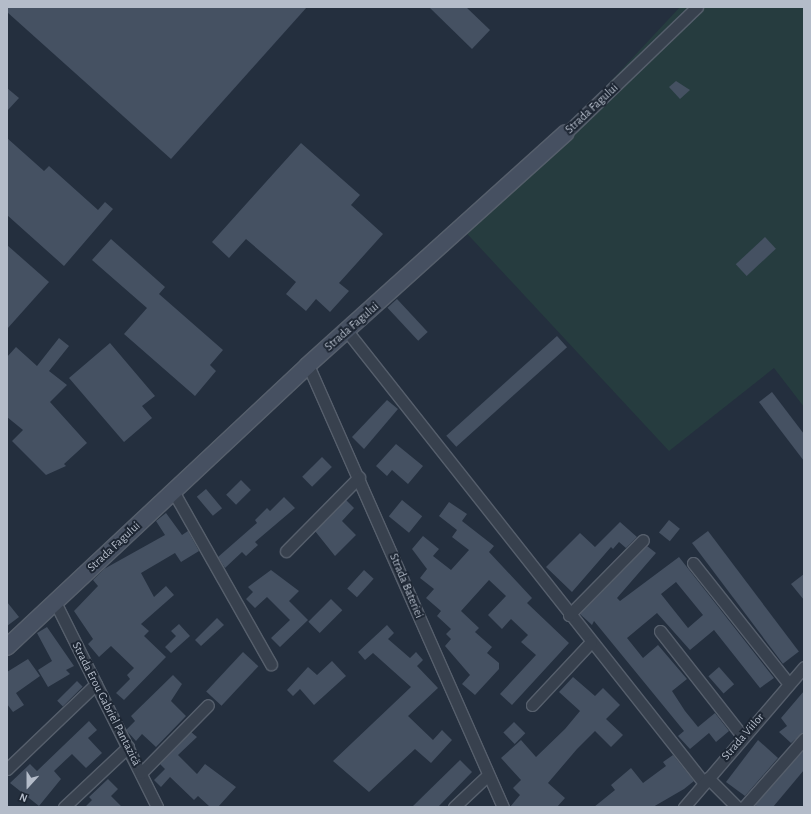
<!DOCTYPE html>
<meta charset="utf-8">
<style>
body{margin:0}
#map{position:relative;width:811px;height:814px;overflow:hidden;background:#242f3e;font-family:"Alegreya Sans",sans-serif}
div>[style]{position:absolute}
.green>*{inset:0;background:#263c3f}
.building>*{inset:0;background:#455162;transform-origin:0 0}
.roads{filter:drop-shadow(1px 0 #565f6c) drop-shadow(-1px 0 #565f6c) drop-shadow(0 1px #565f6c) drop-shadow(0 -1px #565f6c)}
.street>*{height:11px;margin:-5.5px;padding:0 5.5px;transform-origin:5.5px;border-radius:5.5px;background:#38414e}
.secondary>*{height:16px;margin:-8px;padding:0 8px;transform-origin:8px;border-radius:8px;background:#465061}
span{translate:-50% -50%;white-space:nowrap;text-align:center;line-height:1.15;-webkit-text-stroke:4px #1d2633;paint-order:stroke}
.street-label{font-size:12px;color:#b4bcc9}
.frame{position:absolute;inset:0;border:8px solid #b4bcc9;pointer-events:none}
.north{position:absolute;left:8px;top:766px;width:40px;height:40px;-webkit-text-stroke:3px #1d2633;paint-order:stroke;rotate:201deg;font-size:11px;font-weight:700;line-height:16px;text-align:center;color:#b4bcc9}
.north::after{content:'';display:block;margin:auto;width:14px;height:18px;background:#b4bcc9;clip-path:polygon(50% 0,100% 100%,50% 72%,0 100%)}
</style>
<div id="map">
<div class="green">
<div style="clip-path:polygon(680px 7px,804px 7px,804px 407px,774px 368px,669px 451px,459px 225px,583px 111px)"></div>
</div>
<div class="building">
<div style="clip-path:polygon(7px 7px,307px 7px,171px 159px,7px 12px)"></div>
<div style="clip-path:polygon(429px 7px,466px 7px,490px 30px,472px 49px)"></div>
<div style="clip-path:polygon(676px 81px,690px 90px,680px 99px,669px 87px)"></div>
<div style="clip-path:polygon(7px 88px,19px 98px,7px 111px)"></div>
<div style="clip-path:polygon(7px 138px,44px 171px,49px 166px,98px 210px,105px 202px,113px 209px,64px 266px,7px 215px)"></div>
<div style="clip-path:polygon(301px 143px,360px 195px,351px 205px,383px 234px,339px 283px,349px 291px,330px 312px,316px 299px,306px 311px,286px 294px,296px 282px,246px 239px,229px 258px,212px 242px)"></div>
<div style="left:765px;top:237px;width:16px;height:40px;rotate:47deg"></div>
<div style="clip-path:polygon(111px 239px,165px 287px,159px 294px,223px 350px,210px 365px,216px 371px,195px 396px,124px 334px,147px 308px,92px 260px)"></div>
<div style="clip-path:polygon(7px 245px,49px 282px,7px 329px)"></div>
<div style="left:397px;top:299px;width:45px;height:13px;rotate:47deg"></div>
<div style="left:557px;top:336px;width:15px;height:149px;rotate:48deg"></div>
<div style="clip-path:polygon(59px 338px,69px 346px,49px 371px,67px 385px,50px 402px,87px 443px,64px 464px,66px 466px,46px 475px,12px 441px,23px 430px,7px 417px,7px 357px,16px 347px,37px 366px)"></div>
<div style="clip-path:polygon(110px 343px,155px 396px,142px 406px,152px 418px,124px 442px,69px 378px)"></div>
<div style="clip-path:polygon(772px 392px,804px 434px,804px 461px,759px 402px)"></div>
<div style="clip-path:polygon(387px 400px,398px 409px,364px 449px,352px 437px)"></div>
<div style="clip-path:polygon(396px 444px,423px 466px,408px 484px,392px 470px,387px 476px,376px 466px)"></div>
<div style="left:322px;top:457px;width:14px;height:28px;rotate:45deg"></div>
<div style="left:241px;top:480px;width:14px;height:21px;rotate:45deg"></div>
<div style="left:206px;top:489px;width:25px;height:12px;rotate:50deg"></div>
<div style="clip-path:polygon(284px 497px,295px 508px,255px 542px,258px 545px,246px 556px,242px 552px,225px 568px,218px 557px,257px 523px,255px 520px,267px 508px,270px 511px)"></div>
<div style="clip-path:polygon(346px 500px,354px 508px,342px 521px,356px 535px,335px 556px,315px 531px)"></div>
<div style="left:402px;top:500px;width:26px;height:21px;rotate:39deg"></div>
<div style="clip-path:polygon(449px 502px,467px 514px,462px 521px,494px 546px,489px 552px,532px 598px,527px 603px,569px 643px,512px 705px,500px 694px,536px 655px,521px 642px,528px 635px,511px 619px,502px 629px,488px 615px,506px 596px,489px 580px,461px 611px,479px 628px,475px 632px,492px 647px,487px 653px,499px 663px,499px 669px,475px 695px,462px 684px,470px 675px,445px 646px,451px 639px,446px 634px,451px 629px,437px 616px,441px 611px,426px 598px,434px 589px,420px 578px,427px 569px,412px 549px,423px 536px,439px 549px,433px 556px,451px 570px,469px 550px,452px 537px,457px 530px,439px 516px)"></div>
<div style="clip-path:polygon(166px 513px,182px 535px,188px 531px,199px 551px,181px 562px,175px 553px,141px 573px,154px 597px,166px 586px,174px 595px,141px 624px,149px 631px,144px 636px,166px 657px,124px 700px,116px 693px,130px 679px,127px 675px,134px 668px,111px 646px,99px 657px,88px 644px,93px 639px,74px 611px,98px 586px,93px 580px,104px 569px,165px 535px,156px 521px)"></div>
<div style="left:669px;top:520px;width:14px;height:16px;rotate:39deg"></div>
<div style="clip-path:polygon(620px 522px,637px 537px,626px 548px,619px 542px,613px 549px,611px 547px,572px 592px,546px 567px,580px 533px,595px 547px)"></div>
<div style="left:708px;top:531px;width:151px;height:20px;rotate:53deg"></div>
<div style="clip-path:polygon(evenodd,647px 546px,656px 553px,617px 598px,620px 601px,679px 557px,774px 678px,760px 688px,714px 630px,690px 650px,657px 613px,627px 638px,643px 658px,658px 645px,687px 679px,672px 691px,685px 711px,698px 727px,715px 713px,729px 731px,716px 742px,709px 733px,690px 749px,678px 736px,684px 731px,594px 621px,592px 625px,580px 614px,647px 546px,676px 582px,703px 615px,688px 628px,661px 594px,676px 582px)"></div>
<div style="clip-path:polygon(271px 570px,299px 591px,289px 601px,308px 620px,280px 647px,271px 638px,290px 620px,267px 597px,255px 608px,246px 599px,253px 592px,248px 587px)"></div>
<div style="left:364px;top:570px;width:13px;height:25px;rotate:42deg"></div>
<div style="clip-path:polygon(804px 574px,804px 600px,791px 584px)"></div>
<div style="left:331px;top:599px;width:16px;height:32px;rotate:45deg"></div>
<div style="clip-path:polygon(7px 602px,19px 617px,7px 626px)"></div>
<div style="clip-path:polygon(217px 618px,224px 625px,201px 646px,195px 640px)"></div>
<div style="clip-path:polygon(179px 624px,190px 636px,171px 653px,165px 647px,176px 636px,171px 631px)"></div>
<div style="clip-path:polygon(387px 625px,394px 633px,388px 639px,410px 658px,416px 652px,423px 660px,417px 666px,438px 688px,408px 716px,433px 740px,442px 730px,452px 740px,431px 763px,415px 749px,369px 792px,333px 761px,411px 687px,373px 653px,365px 660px,358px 652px)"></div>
<div style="clip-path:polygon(47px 627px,74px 666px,66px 670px,70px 674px,48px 687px,38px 670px,52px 661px,37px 633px)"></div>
<div style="left:243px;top:652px;width:21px;height:54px;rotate:43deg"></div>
<div style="clip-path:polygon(28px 659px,40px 676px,16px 693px,24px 705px,13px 712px,7px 704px,7px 672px)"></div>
<div style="clip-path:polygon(332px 661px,346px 676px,314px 705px,300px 689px,293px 696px,287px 690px,308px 667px,317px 675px)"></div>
<div style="left:719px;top:667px;width:23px;height:14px;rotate:49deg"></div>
<div style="clip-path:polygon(173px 675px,182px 684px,171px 701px,186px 716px,156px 747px,142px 734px,136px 741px,126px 730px,135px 721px,131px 716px)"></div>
<div style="clip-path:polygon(573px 677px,595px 696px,603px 688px,620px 705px,606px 719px,623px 735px,611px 747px,595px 731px,577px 749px,548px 783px,565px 798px,557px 807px,510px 807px,520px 795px,513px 788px,521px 780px,501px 758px,521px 740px,536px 757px,565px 729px,580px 711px,559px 692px)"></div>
<div style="left:77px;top:681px;width:8px;height:28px;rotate:45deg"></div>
<div style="clip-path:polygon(804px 691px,804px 732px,791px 743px,779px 732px,787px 726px,781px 718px)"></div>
<div style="clip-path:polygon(89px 721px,97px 730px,88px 738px,102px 753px,86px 768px,72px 754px,54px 771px,61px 779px,39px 806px,10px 783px,30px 764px,37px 771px)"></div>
<div style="left:514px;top:722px;width:16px;height:15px;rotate:45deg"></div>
<div style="clip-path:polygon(191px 732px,197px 737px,178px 755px,197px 774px,205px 764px,236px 787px,218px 807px,210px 807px,198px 796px,194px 800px,170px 777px,161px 787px,154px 780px,165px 769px,160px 764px)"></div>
<div style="clip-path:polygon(758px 740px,778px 758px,745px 796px,726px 782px)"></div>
<div style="clip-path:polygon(804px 750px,804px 770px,773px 807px,758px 807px,755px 805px)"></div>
<div style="clip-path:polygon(673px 755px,694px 781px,684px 789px,653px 807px,594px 807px,615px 790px,611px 785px,631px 768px,643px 783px,666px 766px,663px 762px)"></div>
<div style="clip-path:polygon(460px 760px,472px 772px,438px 807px,412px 807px)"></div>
<div style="clip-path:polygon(108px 779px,118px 789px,111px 796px,122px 807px,85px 807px,92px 800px,89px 797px)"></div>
</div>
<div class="roads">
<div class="street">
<div style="left:565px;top:134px;width:183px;rotate:-43.9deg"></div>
<div style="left:347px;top:331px;width:576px;rotate:51.7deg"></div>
<div style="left:308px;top:365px;width:483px;rotate:66.2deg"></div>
<div style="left:173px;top:491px;width:199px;rotate:60.5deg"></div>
<div style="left:286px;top:551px;width:104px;rotate:-45.4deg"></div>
<div style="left:693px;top:563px;width:154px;rotate:51.6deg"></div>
<div style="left:55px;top:602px;width:229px;rotate:63.5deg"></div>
<div style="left:569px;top:615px;width:105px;rotate:-45.4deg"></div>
<div style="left:660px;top:631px;width:135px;rotate:51.9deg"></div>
<div style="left:532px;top:705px;width:86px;rotate:-46.9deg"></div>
<div style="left:7px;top:769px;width:123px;rotate:-43.7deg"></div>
<div style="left:141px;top:773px;width:95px;rotate:-45.4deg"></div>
<div style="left:708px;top:778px;width:41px;rotate:45deg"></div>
<div style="left:64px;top:807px;width:88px;rotate:-43.2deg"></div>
<div style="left:454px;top:807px;width:47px;rotate:-43.3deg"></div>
<div style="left:684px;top:807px;width:184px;rotate:-49.4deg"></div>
<div style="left:744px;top:807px;width:91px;rotate:-48.6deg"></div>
</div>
<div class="secondary">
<div style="left:7px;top:647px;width:412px;rotate:-43.1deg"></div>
<div style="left:308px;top:365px;width:346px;rotate:-42deg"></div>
</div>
</div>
<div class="street-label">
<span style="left:592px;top:109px;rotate:-43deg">Strada Fagului</span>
<span style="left:352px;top:327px;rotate:-41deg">Strada Fagului</span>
<span style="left:114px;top:547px;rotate:-43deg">Strada Fagului</span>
<span style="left:406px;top:586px;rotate:67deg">Strada Bateriei</span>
<span style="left:106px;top:704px;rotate:63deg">Strada Erou Gabriel Pantazică</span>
<span style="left:743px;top:737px;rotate:-49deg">Strada Viilor</span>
</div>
<div class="frame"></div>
<div class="north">N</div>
</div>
